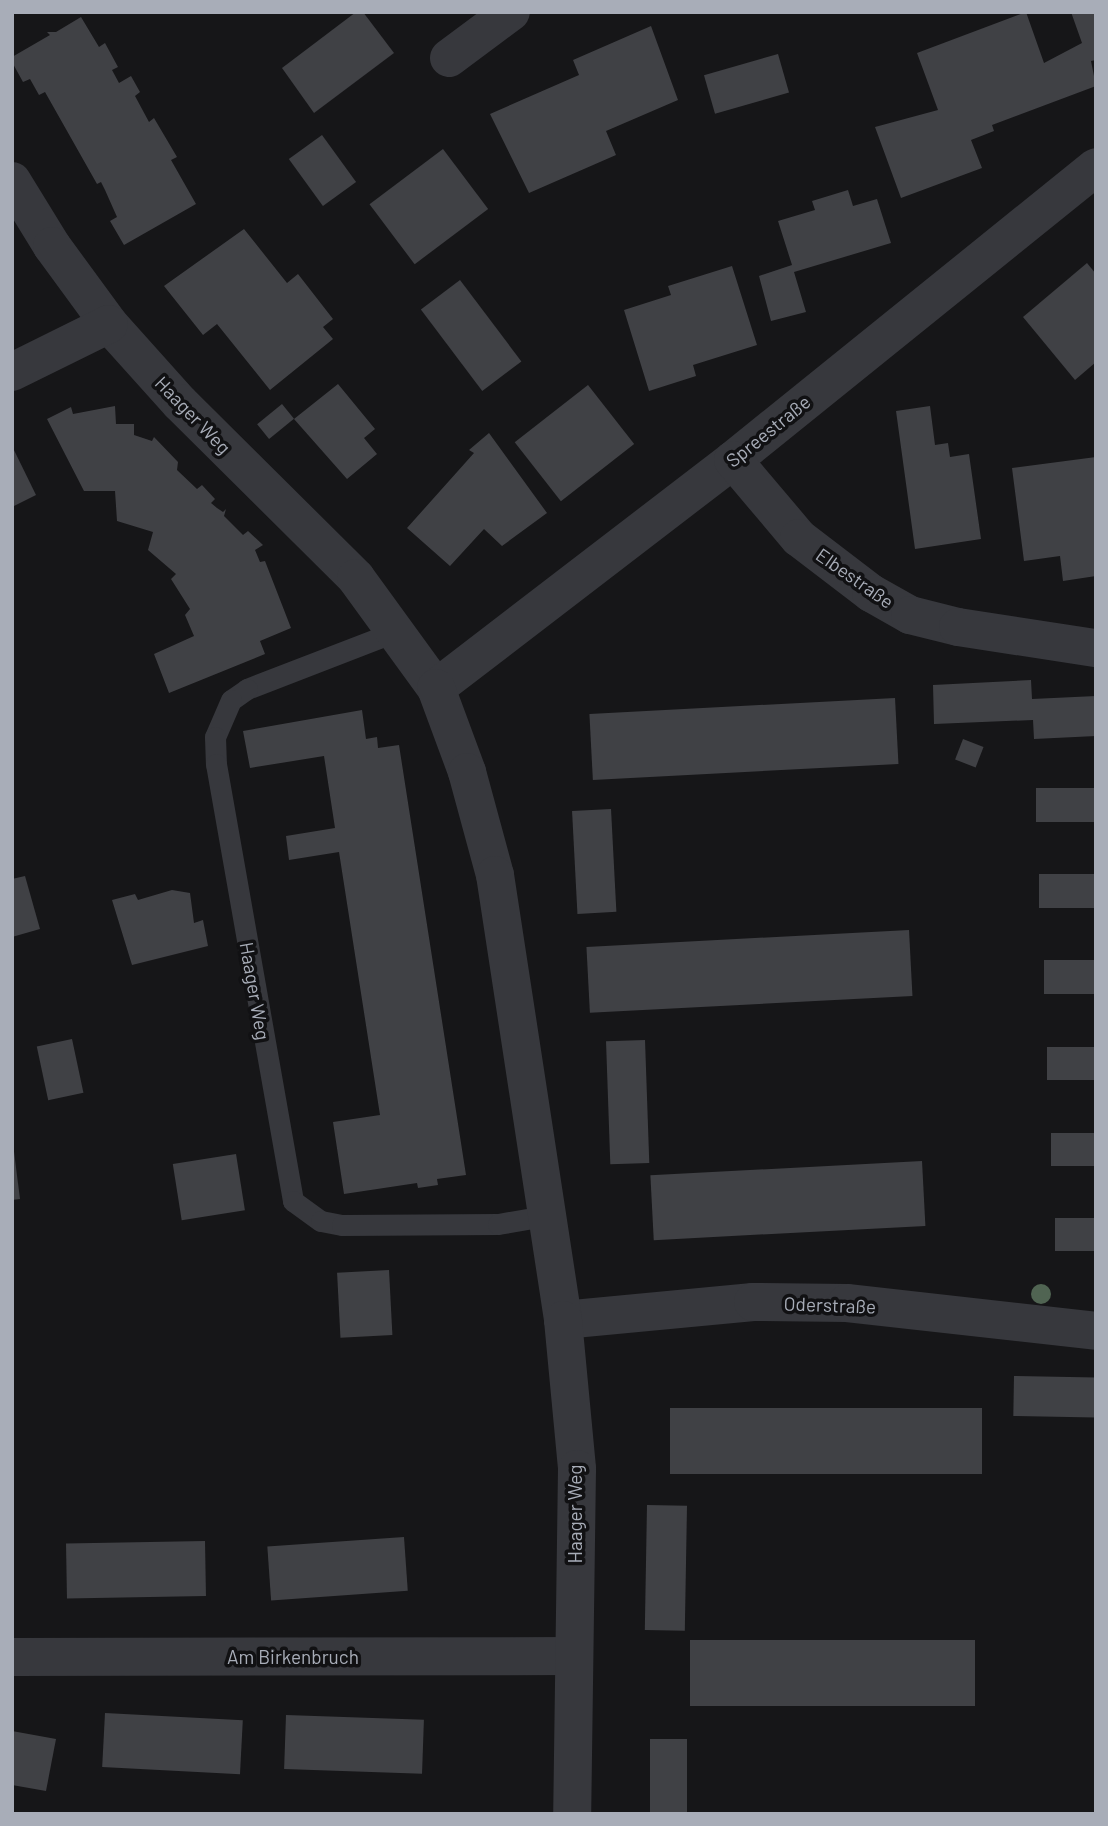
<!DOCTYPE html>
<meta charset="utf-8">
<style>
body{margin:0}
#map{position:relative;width:1108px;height:1826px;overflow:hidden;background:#161618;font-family:Barlow,sans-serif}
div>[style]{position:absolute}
.building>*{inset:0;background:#404145;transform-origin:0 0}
.service>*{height:21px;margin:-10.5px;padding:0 10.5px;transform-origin:10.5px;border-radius:10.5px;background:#37383d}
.minor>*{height:38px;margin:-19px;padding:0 19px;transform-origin:19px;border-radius:19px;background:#37383d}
.tertiary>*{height:38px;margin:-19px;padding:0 19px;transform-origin:19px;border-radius:19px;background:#37383d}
.trees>*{width:20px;height:20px;margin:-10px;border-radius:50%;background:#506452}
span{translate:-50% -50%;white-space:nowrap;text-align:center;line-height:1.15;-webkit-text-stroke:7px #111113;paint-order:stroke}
.street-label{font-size:19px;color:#a8adb8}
.frame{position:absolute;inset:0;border:14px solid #a8adb8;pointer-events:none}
</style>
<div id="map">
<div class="building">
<div style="clip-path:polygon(356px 12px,363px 12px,394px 53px,314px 113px,282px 68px)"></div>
<div style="clip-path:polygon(1026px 12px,1044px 63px,1082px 43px,1071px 12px,1096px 12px,1096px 60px,1091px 61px,1096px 86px,992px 125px,994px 131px,971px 140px,982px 168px,901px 198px,875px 127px,938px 110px,917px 53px)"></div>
<div style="clip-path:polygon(81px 17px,99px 47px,105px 43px,118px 67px,112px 70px,119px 83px,131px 76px,140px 92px,135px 96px,149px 122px,154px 118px,177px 157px,171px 160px,196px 204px,124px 245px,110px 221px,117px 217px,105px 190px,101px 182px,97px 184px,45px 92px,39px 95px,30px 79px,23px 82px,12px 62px,12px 57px,50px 35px,47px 32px,56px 32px)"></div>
<div style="clip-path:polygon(651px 26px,678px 100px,606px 131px,616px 155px,529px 193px,490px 114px,579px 75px,573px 60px)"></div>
<div style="left:778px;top:54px;width:40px;height:77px;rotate:74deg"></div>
<div style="left:322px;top:135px;width:58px;height:41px;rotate:54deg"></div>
<div style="left:443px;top:149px;width:75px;height:92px;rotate:53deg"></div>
<div style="clip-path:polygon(848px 190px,853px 206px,877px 199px,891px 243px,794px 272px,806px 312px,771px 321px,759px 276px,792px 265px,778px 221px,815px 210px,812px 201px)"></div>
<div style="clip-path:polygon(244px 229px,287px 283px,298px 274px,333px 319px,323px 327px,333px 339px,270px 390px,217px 324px,203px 335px,164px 286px)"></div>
<div style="clip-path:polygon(1087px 263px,1096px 274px,1096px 362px,1075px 380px,1023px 317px)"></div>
<div style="clip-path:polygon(732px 266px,757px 345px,693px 365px,696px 376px,649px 391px,624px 310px,671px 295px,668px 286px)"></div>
<div style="left:460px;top:280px;width:102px;height:49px;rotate:53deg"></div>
<div style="clip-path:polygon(338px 384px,375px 429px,364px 438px,377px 454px,347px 479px,294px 419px)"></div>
<div style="left:588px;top:385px;width:75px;height:93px;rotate:52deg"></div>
<div style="left:282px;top:404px;width:19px;height:32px;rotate:51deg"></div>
<div style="clip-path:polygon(115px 406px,116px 424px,134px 424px,134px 435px,152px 441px,154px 437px,178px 462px,177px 470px,197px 489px,202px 485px,215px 499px,211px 503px,217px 508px,223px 512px,226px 509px,224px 516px,243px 535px,248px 531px,263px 545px,255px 550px,260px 562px,265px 561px,291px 628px,260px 641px,265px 654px,169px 693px,154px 654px,194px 636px,185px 615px,190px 609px,171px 579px,176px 574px,148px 550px,153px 532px,117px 521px,115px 491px,84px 491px,47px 419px,71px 407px,73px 414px)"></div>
<div style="clip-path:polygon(930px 406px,935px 445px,948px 443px,950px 457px,969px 454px,981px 539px,915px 549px,896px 411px)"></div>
<div style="clip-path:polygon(489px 433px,547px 513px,502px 546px,484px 529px,450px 566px,407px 528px,474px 453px,469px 450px)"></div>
<div style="clip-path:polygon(12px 446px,36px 495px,12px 507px)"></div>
<div style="clip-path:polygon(1096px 457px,1096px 576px,1063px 581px,1060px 556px,1024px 561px,1012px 468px)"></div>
<div style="clip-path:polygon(1031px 680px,1032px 699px,1096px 696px,1096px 736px,1034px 739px,1033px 720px,934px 724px,933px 685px)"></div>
<div style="left:895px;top:698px;width:66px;height:306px;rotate:87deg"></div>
<div style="clip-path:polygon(362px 710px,366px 739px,377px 737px,378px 748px,399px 745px,466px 1175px,437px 1179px,438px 1185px,418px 1188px,417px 1183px,344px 1194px,333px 1122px,380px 1115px,339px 852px,289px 860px,286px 836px,335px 828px,324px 756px,250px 768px,243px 731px)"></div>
<div style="left:963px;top:739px;width:22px;height:22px;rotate:21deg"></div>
<div style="left:1096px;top:788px;width:34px;height:60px;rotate:90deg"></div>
<div style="left:611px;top:809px;width:103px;height:39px;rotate:87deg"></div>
<div style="left:1096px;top:874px;width:34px;height:57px;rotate:90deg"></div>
<div style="clip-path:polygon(25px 876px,40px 929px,12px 937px,12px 879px)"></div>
<div style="clip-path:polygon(172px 890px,190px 893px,194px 923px,203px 920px,208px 946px,132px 965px,112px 900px,135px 894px,138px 900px)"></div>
<div style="left:909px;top:930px;width:66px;height:323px;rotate:87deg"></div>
<div style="left:1096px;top:960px;width:34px;height:52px;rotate:90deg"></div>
<div style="left:72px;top:1039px;width:55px;height:36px;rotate:78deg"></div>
<div style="left:645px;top:1040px;width:123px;height:39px;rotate:88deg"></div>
<div style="left:1096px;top:1047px;width:33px;height:49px;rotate:90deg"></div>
<div style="left:1096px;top:1133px;width:33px;height:45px;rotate:90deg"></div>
<div style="clip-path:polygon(12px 1136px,20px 1199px,12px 1200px)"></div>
<div style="left:236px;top:1154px;width:57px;height:64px;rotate:81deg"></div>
<div style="left:922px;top:1161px;width:65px;height:272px;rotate:87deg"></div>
<div style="left:1096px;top:1218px;width:33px;height:41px;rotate:90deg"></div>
<div style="left:389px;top:1270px;width:65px;height:52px;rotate:87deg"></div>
<div style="left:1014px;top:1376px;width:82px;height:40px;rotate:1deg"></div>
<div style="left:670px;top:1408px;width:312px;height:66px"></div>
<div style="left:647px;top:1505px;width:40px;height:125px;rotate:1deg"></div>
<div style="left:404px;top:1537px;width:54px;height:137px;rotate:86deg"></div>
<div style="left:205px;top:1541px;width:55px;height:139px;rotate:89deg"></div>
<div style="left:690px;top:1640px;width:285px;height:66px"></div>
<div style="left:105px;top:1713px;width:138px;height:54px;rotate:3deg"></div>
<div style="left:286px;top:1715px;width:138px;height:54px;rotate:2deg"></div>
<div style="clip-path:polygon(12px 1731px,56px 1739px,46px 1791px,12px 1785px)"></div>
<div style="left:650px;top:1739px;width:37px;height:75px"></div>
</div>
<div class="service">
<div style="left:397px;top:631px;width:161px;rotate:158.9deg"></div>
<div style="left:247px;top:689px;width:19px;rotate:145deg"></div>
<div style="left:231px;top:700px;width:40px;rotate:113.4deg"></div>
<div style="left:215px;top:737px;width:27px;rotate:88deg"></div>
<div style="left:216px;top:764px;width:444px;rotate:80deg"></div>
<div style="left:293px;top:1201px;width:34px;rotate:36deg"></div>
<div style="left:321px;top:1221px;width:21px;rotate:11deg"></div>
<div style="left:342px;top:1225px;width:156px;rotate:-0.4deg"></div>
<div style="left:498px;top:1224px;width:53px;rotate:-9.8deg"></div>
</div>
<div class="minor">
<div style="left:449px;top:58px;width:77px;rotate:-36.6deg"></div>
<div style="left:12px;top:181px;width:76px;rotate:58.4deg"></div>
<div style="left:52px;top:246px;width:97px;rotate:53.8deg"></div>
<div style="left:109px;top:324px;width:106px;rotate:48.1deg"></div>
<div style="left:180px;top:403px;width:248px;rotate:44.8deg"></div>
<div style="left:356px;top:578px;width:136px;rotate:54deg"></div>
<div style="left:436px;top:688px;width:374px;rotate:-37.5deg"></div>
<div style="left:733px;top:460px;width:466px;rotate:-38.9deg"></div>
<div style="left:12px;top:372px;width:108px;rotate:-26.3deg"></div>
<div style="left:733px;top:460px;width:102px;rotate:49.8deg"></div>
<div style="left:799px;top:538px;width:91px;rotate:37.4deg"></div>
<div style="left:871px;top:593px;width:45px;rotate:29.4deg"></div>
<div style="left:910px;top:615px;width:49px;rotate:14deg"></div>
<div style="left:958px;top:627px;width:140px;rotate:8.7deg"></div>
<div style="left:563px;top:1320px;width:191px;rotate:-5.4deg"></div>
<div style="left:753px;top:1302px;width:94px;rotate:0.6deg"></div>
<div style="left:847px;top:1303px;width:251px;rotate:6.4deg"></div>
<div style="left:12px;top:1657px;width:561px;rotate:-0.1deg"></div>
</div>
<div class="tertiary">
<div style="left:436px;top:688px;width:90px;rotate:69.7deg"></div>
<div style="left:467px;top:772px;width:107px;rotate:74.8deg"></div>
<div style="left:495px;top:875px;width:450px;rotate:81.3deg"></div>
<div style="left:563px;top:1320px;width:150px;rotate:84.6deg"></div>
<div style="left:577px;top:1469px;width:345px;rotate:90.8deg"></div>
</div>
<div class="trees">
<div style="left:1041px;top:1294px"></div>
</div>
<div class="street-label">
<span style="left:193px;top:415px;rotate:46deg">Haager Weg</span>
<span style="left:768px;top:431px;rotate:-39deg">Spreestraße</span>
<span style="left:855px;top:578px;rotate:35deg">Elbestraße</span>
<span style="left:255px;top:991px;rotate:80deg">Haager Weg</span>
<span style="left:830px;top:1305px;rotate:2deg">Oderstraße</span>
<span style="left:575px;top:1514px;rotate:-90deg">Haager Weg</span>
<span style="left:293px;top:1657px">Am Birkenbruch</span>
</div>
<div class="frame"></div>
</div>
